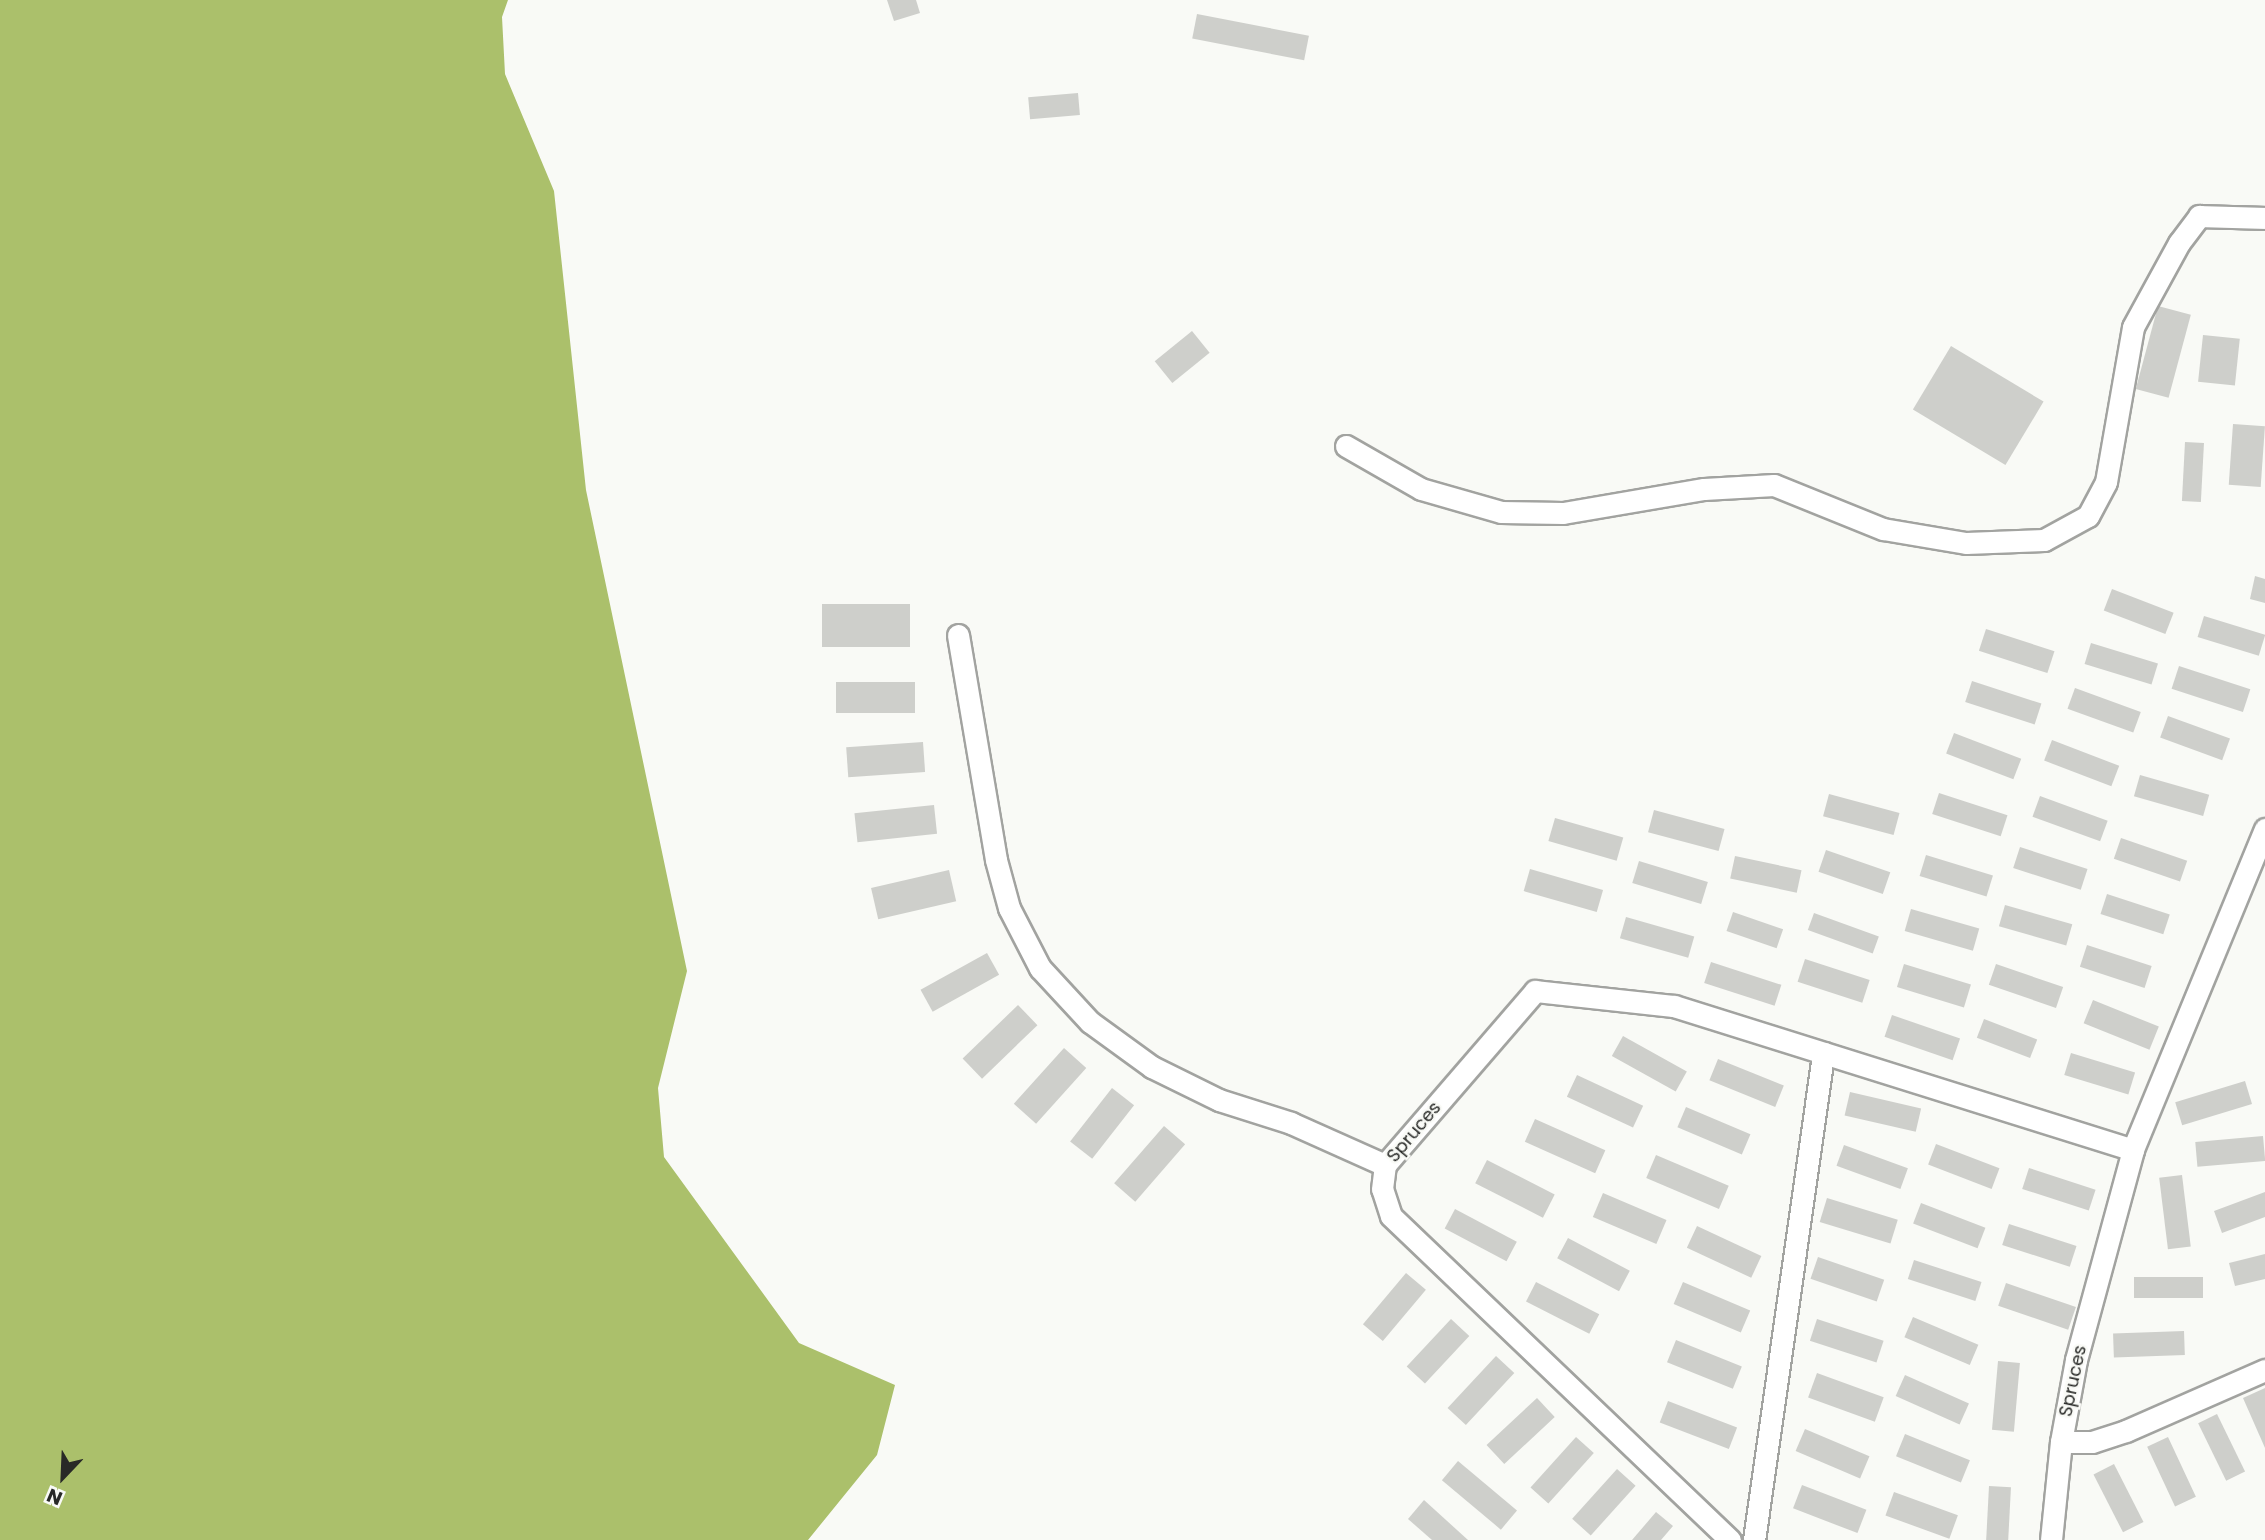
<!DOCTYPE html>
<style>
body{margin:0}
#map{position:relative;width:2265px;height:1540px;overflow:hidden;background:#f9faf6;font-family:Poppins,sans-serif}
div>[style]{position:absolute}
.water>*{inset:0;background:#abc06b}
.building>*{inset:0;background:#cecfcb;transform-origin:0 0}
.roads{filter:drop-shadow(2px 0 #a2a3a0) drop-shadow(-2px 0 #a2a3a0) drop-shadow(0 2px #a2a3a0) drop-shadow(0 -2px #a2a3a0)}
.service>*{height:21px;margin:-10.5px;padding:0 10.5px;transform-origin:10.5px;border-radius:10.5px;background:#fff}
span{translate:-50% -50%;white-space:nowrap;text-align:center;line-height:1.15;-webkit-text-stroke:5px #f9faf6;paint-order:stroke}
.street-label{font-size:18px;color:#282927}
.north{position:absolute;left:28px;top:1442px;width:70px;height:70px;-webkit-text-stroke:5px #f9faf6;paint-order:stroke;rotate:203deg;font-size:19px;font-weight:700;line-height:28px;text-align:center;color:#282927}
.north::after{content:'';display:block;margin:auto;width:24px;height:32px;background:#282927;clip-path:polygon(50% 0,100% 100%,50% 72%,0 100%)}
</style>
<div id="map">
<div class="water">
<div style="clip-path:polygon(0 0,508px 0,502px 17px,505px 74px,554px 191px,586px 490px,687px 971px,658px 1088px,664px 1157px,799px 1343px,895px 1385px,877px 1455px,808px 1540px,0 1540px)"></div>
</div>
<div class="building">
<div style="clip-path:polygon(887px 0,916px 0,920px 13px,894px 21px)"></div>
<div style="left:1197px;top:14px;width:114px;height:25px;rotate:11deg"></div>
<div style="left:1078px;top:93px;width:22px;height:50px;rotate:85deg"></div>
<div style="left:2158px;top:306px;width:34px;height:86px;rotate:15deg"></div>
<div style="left:1192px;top:331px;width:28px;height:48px;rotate:51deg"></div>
<div style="left:2203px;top:335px;width:37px;height:47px;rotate:6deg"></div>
<div style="left:1951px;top:346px;width:108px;height:74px;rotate:31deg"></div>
<div style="left:2233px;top:424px;width:32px;height:61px;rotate:4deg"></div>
<div style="left:2185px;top:442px;width:19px;height:59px;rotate:3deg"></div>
<div style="clip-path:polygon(2255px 576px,2265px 579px,2265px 603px,2250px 599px)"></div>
<div style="left:2112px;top:589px;width:66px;height:23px;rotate:21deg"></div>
<div style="left:910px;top:604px;width:43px;height:88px;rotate:90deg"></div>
<div style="left:2204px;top:616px;width:64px;height:22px;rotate:17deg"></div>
<div style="left:1986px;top:629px;width:72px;height:23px;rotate:18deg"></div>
<div style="left:2091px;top:643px;width:70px;height:22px;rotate:17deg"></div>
<div style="left:2179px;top:666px;width:75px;height:24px;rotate:18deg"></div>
<div style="left:1972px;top:681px;width:73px;height:22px;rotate:18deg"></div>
<div style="left:836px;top:682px;width:79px;height:31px"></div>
<div style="left:2075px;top:688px;width:70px;height:22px;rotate:20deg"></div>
<div style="left:2168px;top:716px;width:66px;height:23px;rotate:20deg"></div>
<div style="left:1954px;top:733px;width:72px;height:22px;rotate:21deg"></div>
<div style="left:2052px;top:740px;width:72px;height:22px;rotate:21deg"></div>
<div style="left:923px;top:742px;width:30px;height:77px;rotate:86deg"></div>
<div style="left:2140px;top:775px;width:72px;height:22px;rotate:16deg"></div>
<div style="left:1939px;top:793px;width:72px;height:22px;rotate:18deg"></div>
<div style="left:1829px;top:794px;width:73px;height:23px;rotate:15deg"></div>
<div style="left:2040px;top:796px;width:72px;height:22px;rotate:20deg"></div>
<div style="left:934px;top:805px;width:29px;height:80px;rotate:84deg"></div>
<div style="left:1654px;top:810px;width:73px;height:23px;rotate:15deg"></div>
<div style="left:1555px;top:818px;width:71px;height:24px;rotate:16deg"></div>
<div style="left:2121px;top:838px;width:70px;height:22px;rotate:19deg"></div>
<div style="left:2020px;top:847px;width:71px;height:22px;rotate:18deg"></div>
<div style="left:1826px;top:850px;width:68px;height:23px;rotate:19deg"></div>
<div style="left:1926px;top:855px;width:70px;height:22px;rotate:17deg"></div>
<div style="left:1735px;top:856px;width:68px;height:23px;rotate:12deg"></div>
<div style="left:1639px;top:861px;width:72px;height:23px;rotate:17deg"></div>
<div style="left:1530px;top:869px;width:76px;height:23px;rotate:16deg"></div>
<div style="left:949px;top:870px;width:32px;height:80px;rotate:77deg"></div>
<div style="left:2107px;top:894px;width:66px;height:21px;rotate:18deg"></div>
<div style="left:2005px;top:905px;width:70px;height:22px;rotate:16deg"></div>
<div style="left:1911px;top:909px;width:71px;height:23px;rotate:16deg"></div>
<div style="left:1733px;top:912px;width:53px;height:20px;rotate:19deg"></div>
<div style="left:1814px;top:913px;width:69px;height:18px;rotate:20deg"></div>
<div style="left:1626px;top:917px;width:71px;height:22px;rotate:16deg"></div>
<div style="left:2087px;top:945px;width:68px;height:23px;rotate:18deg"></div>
<div style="left:987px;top:953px;width:25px;height:76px;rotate:61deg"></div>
<div style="left:1805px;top:959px;width:68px;height:24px;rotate:18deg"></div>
<div style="left:1711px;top:962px;width:74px;height:22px;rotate:18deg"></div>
<div style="left:1904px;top:964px;width:70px;height:24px;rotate:17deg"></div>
<div style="left:1996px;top:964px;width:71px;height:22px;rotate:19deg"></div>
<div style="left:2093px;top:1000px;width:71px;height:25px;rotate:22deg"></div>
<div style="left:1018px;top:1005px;width:28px;height:77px;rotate:46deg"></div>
<div style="left:1892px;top:1015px;width:72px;height:23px;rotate:19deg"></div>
<div style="left:1984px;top:1019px;width:57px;height:20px;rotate:21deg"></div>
<div style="left:1623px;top:1036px;width:73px;height:23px;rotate:29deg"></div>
<div style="left:1064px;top:1048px;width:30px;height:75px;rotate:42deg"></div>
<div style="left:2071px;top:1053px;width:67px;height:23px;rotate:17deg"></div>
<div style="left:1718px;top:1059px;width:71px;height:23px;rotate:22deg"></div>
<div style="left:1577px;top:1075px;width:73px;height:24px;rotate:25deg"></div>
<div style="left:2245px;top:1081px;width:24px;height:73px;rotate:73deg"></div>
<div style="left:1112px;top:1088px;width:28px;height:68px;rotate:38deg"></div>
<div style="left:1850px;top:1092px;width:73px;height:24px;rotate:13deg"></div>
<div style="left:1686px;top:1107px;width:70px;height:22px;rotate:23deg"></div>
<div style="left:1535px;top:1119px;width:77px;height:25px;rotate:24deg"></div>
<div style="left:1164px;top:1126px;width:28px;height:76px;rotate:41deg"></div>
<div style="left:2263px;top:1136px;width:25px;height:68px;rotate:85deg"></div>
<div style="left:1936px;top:1144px;width:68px;height:22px;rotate:21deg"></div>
<div style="left:1844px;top:1145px;width:68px;height:22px;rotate:20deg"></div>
<div style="left:1656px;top:1155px;width:79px;height:25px;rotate:23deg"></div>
<div style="left:1487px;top:1160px;width:76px;height:26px;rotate:27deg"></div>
<div style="left:2029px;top:1168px;width:70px;height:22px;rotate:18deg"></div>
<div style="left:2182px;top:1175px;width:72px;height:23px;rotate:83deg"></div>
<div style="clip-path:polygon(2265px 1192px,2265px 1217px,2222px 1233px,2214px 1211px)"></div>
<div style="left:1603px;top:1193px;width:69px;height:26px;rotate:23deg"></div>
<div style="left:1827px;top:1198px;width:74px;height:25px;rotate:17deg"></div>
<div style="left:1921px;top:1203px;width:69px;height:22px;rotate:21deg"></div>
<div style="left:1455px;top:1209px;width:70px;height:22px;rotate:28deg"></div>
<div style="left:2009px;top:1224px;width:71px;height:22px;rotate:18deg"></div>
<div style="left:1697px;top:1226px;width:71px;height:24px;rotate:25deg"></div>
<div style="left:1568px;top:1238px;width:70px;height:23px;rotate:28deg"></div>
<div style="clip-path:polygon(2265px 1254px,2265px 1279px,2235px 1286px,2229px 1263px)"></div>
<div style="left:1818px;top:1257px;width:70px;height:23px;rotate:19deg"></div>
<div style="left:1914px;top:1260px;width:71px;height:20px;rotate:18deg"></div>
<div style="left:1406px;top:1273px;width:26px;height:67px;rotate:40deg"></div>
<div style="left:2203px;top:1277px;width:21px;height:69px;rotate:90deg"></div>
<div style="left:1536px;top:1282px;width:71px;height:22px;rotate:27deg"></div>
<div style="left:1683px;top:1282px;width:73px;height:24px;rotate:23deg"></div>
<div style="left:2006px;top:1283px;width:74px;height:24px;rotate:19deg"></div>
<div style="left:1913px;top:1317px;width:71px;height:22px;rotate:23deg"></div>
<div style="left:1451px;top:1319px;width:25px;height:65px;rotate:43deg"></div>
<div style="left:1817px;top:1319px;width:70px;height:23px;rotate:18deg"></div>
<div style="left:2184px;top:1331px;width:24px;height:71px;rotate:88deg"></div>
<div style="left:1676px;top:1340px;width:71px;height:24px;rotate:22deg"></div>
<div style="left:1496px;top:1356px;width:25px;height:71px;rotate:43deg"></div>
<div style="left:1998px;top:1361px;width:22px;height:69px;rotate:5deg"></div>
<div style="left:1817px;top:1373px;width:71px;height:26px;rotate:20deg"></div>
<div style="left:1905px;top:1375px;width:70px;height:23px;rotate:24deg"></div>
<div style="clip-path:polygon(2265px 1388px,2265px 1448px,2243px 1398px)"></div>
<div style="left:1537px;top:1398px;width:26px;height:69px;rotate:47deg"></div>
<div style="left:1668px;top:1401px;width:74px;height:23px;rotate:21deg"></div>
<div style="left:2217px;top:1414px;width:64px;height:21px;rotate:64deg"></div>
<div style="left:1805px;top:1429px;width:70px;height:24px;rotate:23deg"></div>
<div style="left:1905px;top:1434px;width:70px;height:24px;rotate:22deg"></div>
<div style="left:1576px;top:1437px;width:24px;height:68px;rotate:42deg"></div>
<div style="left:2168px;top:1437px;width:66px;height:23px;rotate:65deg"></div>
<div style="left:1458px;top:1461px;width:77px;height:25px;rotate:40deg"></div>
<div style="left:2114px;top:1464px;width:65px;height:23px;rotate:63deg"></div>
<div style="left:1617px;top:1469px;width:25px;height:67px;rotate:42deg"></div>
<div style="left:1802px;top:1485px;width:69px;height:25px;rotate:21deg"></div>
<div style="left:1989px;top:1486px;width:22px;height:54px;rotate:3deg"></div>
<div style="left:1894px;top:1492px;width:68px;height:25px;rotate:20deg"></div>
<div style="clip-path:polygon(1424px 1500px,1468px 1540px,1432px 1540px,1408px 1519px)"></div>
<div style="clip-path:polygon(1656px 1512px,1673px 1526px,1661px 1540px,1632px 1540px)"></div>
</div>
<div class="roads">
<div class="service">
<div style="left:1346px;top:446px;width:86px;rotate:29.8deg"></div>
<div style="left:1421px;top:489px;width:83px;rotate:16deg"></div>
<div style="left:1501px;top:512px;width:62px;rotate:0.9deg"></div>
<div style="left:1563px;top:513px;width:143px;rotate:-9.7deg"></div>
<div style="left:1704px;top:489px;width:70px;rotate:-3.3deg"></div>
<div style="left:1774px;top:485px;width:118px;rotate:22deg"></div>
<div style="left:1883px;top:529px;width:84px;rotate:9.6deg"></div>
<div style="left:1966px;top:543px;width:78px;rotate:-2.2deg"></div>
<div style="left:2044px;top:540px;width:50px;rotate:-28.6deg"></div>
<div style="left:2088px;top:516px;width:38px;rotate:-62deg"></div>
<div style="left:2106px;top:482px;width:157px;rotate:-80.1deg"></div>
<div style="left:2133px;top:327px;width:96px;rotate:-61.3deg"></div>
<div style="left:2179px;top:243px;width:34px;rotate:-53deg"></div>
<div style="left:2199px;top:216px;width:66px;rotate:1.7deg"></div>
<div style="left:958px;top:635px;width:228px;rotate:80.4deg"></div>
<div style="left:996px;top:860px;width:50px;rotate:74.8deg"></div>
<div style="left:1009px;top:908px;width:68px;rotate:62.7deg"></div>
<div style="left:1040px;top:968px;width:74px;rotate:47.2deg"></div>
<div style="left:1090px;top:1022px;width:77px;rotate:36deg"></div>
<div style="left:1152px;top:1067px;width:75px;rotate:26.2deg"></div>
<div style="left:1219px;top:1100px;width:76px;rotate:17.7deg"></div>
<div style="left:1291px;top:1123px;width:103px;rotate:24.1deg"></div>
<div style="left:2265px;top:829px;width:347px;rotate:112.4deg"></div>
<div style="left:2133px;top:1150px;width:218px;rotate:105.2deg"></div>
<div style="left:2076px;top:1360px;width:83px;rotate:100.4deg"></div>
<div style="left:2061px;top:1442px;width:31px"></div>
<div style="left:2092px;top:1442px;width:36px;rotate:-18deg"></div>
<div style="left:2126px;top:1431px;width:152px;rotate:-23.7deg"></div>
<div style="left:1730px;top:1540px;width:469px;rotate:-136.3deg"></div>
<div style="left:1391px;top:1216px;width:28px;rotate:-108deg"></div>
<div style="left:1382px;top:1189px;width:24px;rotate:-83deg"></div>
<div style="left:1385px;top:1165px;width:230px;rotate:-49.2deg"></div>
<div style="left:1535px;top:991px;width:140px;rotate:6.2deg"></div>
<div style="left:1674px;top:1006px;width:481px;rotate:17.4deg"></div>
<div style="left:1754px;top:1540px;width:492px;rotate:-81.9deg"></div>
<div style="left:2051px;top:1540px;width:99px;rotate:-84.2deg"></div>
</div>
</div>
<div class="street-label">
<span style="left:1414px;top:1132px;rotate:-50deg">Spruces</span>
<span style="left:2073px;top:1381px;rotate:-78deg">Spruces</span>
</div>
<div class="north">N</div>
</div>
